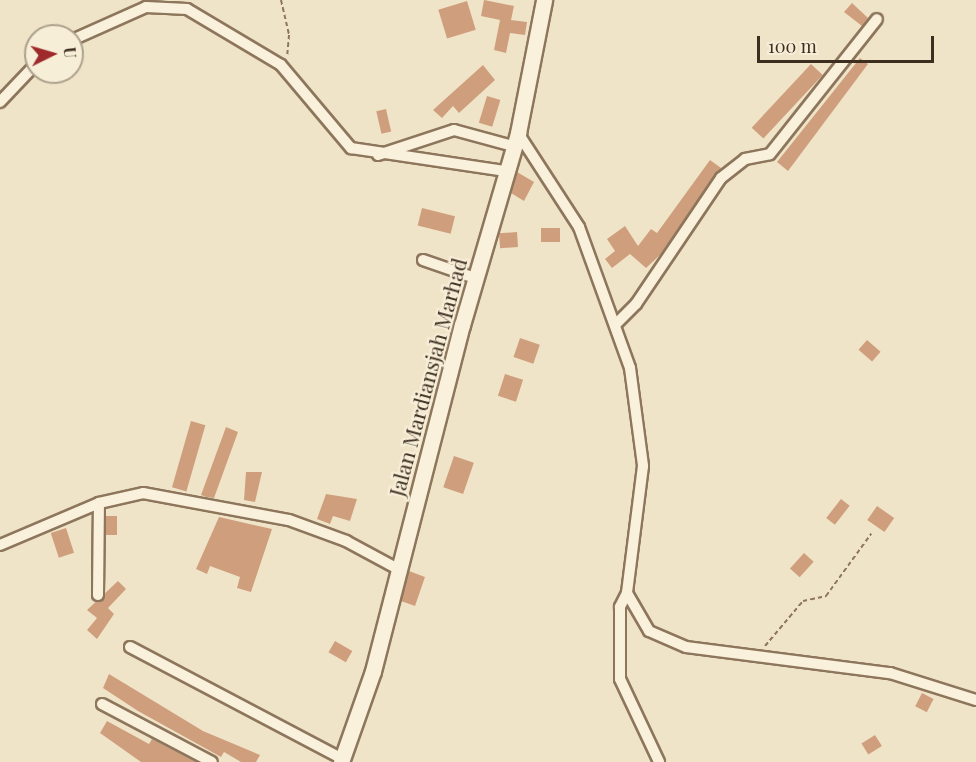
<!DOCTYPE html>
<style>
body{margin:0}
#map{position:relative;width:976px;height:762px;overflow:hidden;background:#f0e4c8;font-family:"Playfair Display",serif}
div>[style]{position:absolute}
.building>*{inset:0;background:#cf9f7d;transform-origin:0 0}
.path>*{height:2px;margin-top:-1px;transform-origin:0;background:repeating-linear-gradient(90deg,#8d765c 0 4.5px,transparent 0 7.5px)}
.roads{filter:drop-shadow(2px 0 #8d765c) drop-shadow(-2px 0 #8d765c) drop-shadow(0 2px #8d765c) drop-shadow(0 -2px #8d765c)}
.street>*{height:10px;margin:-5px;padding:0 5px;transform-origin:5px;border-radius:5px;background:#faf1dc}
.secondary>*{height:15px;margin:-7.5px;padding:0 7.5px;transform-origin:7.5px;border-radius:7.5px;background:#faf1dc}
span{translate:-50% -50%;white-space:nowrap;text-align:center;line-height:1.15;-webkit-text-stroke:4.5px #f7eed8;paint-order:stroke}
.street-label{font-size:21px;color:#3d2e20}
.north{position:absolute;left:24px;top:24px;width:60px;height:60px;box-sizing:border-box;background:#f7eed8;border:2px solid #ada18e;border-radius:50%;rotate:85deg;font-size:16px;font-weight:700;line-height:24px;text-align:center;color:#3d2e20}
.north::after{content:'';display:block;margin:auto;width:21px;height:27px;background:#9e2a2b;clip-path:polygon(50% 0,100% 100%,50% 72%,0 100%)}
.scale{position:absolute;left:757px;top:36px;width:177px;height:27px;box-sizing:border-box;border:3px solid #3d2e20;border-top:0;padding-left:8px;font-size:18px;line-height:21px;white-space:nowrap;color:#3d2e20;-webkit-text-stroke:4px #f7eed8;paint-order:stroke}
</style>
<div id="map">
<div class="building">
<div style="clip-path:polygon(484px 0,514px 6px,511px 20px,527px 22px,525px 35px,510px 33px,506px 53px,494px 50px,500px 20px,481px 16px)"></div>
<div style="left:467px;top:1px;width:30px;height:30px;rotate:73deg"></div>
<div style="clip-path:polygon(852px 3px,868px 18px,862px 26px,844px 12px)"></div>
<div style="clip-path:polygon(860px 58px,868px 64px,788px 171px,777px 162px)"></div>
<div style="left:811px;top:64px;width:16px;height:87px;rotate:43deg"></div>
<div style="clip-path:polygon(483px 65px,495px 80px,459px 113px,453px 106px,442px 118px,433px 110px)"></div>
<div style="left:487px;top:96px;width:14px;height:28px;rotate:17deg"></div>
<div style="left:386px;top:109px;width:23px;height:10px;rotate:77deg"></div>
<div style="clip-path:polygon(710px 160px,721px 168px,661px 254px,646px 268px,630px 254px,612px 268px,605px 259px,615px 251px,607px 239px,625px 226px,638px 246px,651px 229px,657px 233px)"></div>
<div style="clip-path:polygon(517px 172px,534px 182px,524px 201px,511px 193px)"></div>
<div style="left:422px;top:208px;width:34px;height:18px;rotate:14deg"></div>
<div style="left:541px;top:228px;width:19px;height:14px"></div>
<div style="left:517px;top:232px;width:15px;height:18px;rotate:86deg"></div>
<div style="left:520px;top:338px;width:21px;height:20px;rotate:19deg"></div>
<div style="left:867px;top:340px;width:18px;height:13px;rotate:41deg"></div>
<div style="left:505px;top:374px;width:19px;height:23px;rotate:18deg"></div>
<div style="left:191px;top:421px;width:15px;height:69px;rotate:16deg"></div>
<div style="clip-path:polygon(226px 427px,238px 432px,214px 498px,206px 497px,201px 495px)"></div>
<div style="left:454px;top:456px;width:21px;height:33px;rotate:19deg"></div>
<div style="clip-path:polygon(246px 472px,262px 472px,255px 502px,244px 500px)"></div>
<div style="clip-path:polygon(326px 494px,357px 499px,350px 521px,333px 516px,330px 524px,317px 519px)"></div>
<div style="left:841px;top:499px;width:11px;height:24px;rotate:38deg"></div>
<div style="left:877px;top:506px;width:21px;height:17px;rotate:35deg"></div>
<div style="left:106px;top:516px;width:11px;height:19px"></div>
<div style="clip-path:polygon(219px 517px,272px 529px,251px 592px,237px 588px,240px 577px,210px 566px,207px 574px,196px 569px)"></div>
<div style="left:66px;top:528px;width:26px;height:16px;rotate:72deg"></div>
<div style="left:804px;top:553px;width:13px;height:21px;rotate:42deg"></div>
<div style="clip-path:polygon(409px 571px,425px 577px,415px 606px,401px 601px)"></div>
<div style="clip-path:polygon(118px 581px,126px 589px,108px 608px,114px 614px,97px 639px,87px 630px,97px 618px,87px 610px)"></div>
<div style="left:335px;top:641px;width:20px;height:13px;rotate:30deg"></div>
<div style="clip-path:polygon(109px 674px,203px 731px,260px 755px,256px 762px,241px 762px,224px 752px,221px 757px,138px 711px,103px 688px)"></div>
<div style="left:922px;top:693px;width:13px;height:15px;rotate:27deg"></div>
<div style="clip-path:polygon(107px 721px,149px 744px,152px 739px,196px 762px,141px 762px,100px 733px)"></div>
<div style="left:875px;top:735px;width:13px;height:16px;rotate:58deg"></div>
</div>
<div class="path">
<div style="left:281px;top:0;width:36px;rotate:77deg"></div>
<div style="left:289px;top:35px;width:21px;rotate:95deg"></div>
<div style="left:765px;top:646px;width:59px;rotate:-49.8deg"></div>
<div style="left:803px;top:601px;width:24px;rotate:-12deg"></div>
<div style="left:826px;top:596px;width:77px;rotate:-54deg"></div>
</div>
<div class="roads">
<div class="street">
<div style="left:72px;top:40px;width:81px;rotate:-24deg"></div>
<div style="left:146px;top:7px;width:41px;rotate:2.8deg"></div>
<div style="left:187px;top:9px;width:109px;rotate:30.8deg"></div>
<div style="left:281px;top:65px;width:109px;rotate:49.9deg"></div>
<div style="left:351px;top:148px;width:155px;rotate:8.5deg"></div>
<div style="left:0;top:102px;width:52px;rotate:-46.5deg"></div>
<div style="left:518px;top:133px;width:112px;rotate:57deg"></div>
<div style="left:579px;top:227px;width:150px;rotate:70.1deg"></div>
<div style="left:630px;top:368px;width:99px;rotate:82.4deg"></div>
<div style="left:643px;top:466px;width:128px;rotate:97.2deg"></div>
<div style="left:627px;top:593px;width:16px;rotate:117deg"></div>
<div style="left:620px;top:607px;width:72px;rotate:90deg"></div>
<div style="left:620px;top:679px;width:92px;rotate:64.8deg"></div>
<div style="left:378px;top:155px;width:80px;rotate:-18.2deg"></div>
<div style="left:454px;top:130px;width:61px;rotate:15.2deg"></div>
<div style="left:423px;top:260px;width:55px;rotate:19.1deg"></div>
<div style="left:615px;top:325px;width:30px;rotate:-45deg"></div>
<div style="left:636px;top:304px;width:152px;rotate:-56deg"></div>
<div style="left:721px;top:178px;width:31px;rotate:-38deg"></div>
<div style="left:745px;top:159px;width:25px;rotate:-11deg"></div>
<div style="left:770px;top:154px;width:172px;rotate:-51.6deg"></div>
<div style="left:0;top:545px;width:108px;rotate:-23deg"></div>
<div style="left:99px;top:503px;width:45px;rotate:-12.8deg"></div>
<div style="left:143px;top:493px;width:148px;rotate:10.5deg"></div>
<div style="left:289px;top:520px;width:61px;rotate:20.2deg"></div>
<div style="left:346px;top:541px;width:59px;rotate:28.3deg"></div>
<div style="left:627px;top:593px;width:44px;rotate:59.9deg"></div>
<div style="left:649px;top:631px;width:40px;rotate:23.4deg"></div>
<div style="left:686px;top:647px;width:206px;rotate:7.3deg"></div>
<div style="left:890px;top:673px;width:90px;rotate:17.4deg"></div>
<div style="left:98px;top:595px;width:92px;rotate:-89.4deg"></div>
<div style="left:130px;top:647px;width:240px;rotate:27.8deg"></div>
<div style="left:102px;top:704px;width:124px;rotate:27.8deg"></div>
</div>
<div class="secondary">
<div style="left:341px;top:762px;width:96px;rotate:-70.6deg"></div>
<div style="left:373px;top:671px;width:357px;rotate:-75.6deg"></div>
<div style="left:462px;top:325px;width:200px;rotate:-73.7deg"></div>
<div style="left:518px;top:133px;width:136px;rotate:-78.9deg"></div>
</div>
</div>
<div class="street-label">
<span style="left:427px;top:377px;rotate:-75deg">Jalan Mardiansjah Marhad</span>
</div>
<div class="north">U</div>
<div class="scale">100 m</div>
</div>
